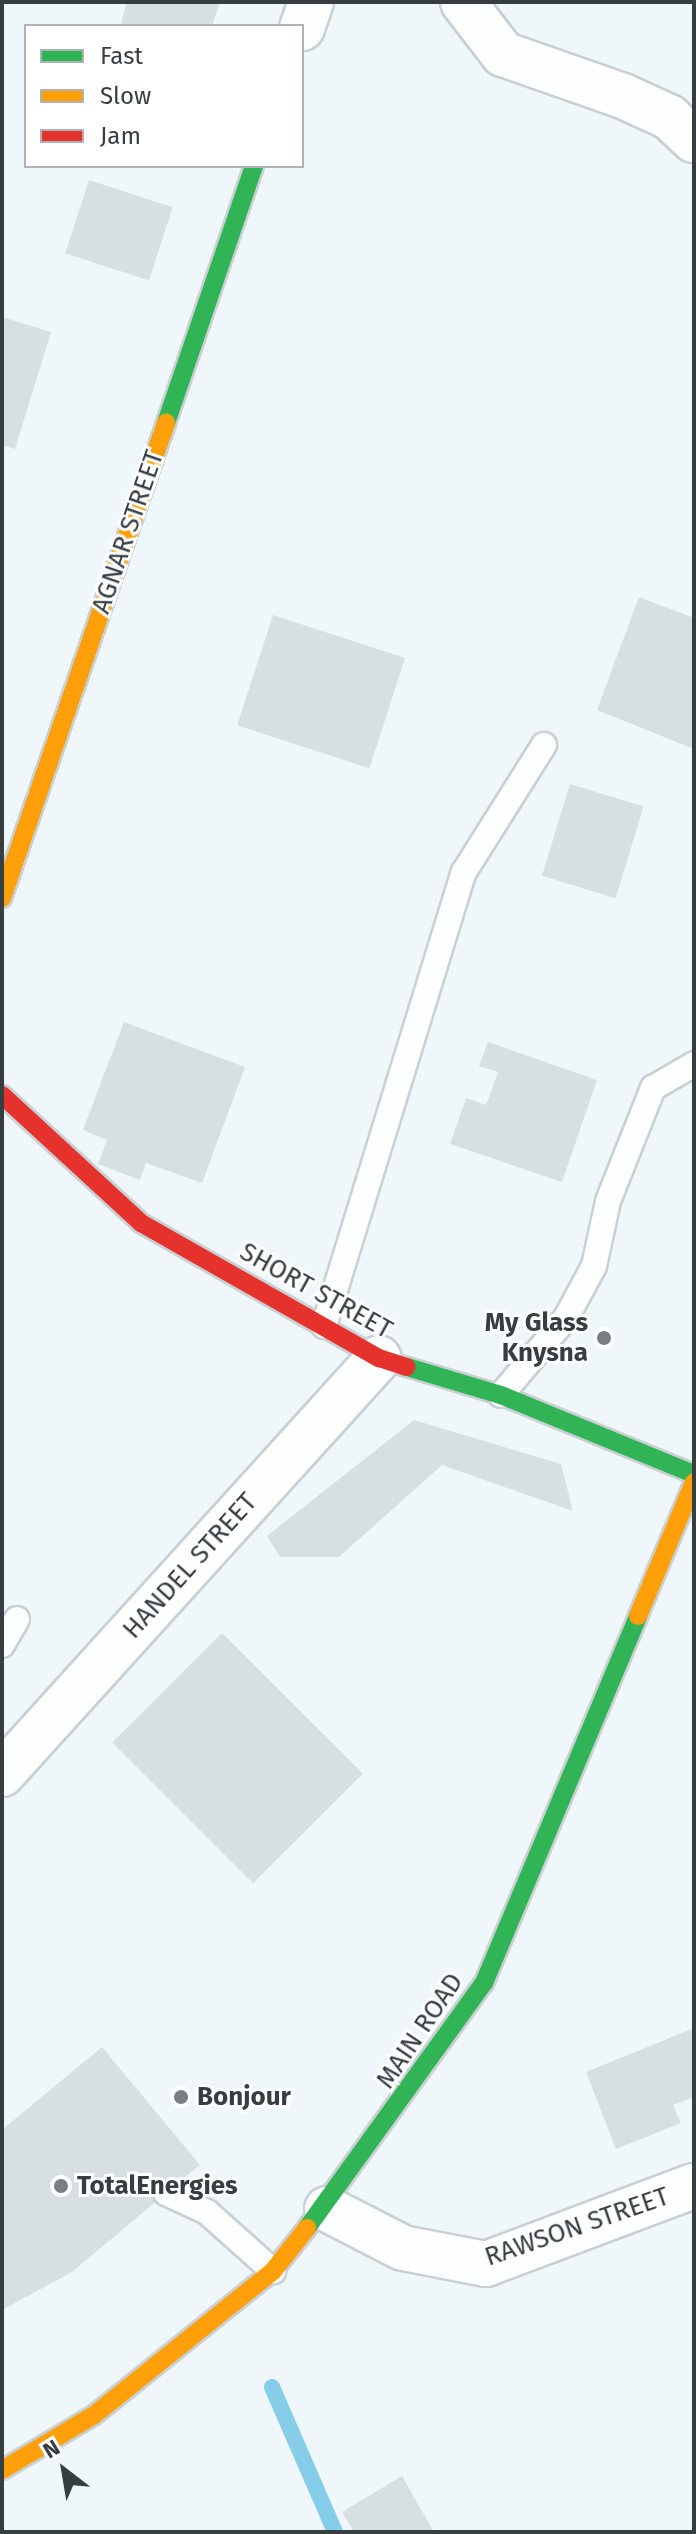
<!DOCTYPE html>
<style>
body{margin:0}
#map{position:relative;width:696px;height:2534px;overflow:hidden;background:#f0f7fa;font-family:"Fira Sans",sans-serif}
div>[style]{position:absolute}
.stream>*{height:16px;margin:-8px;padding:0 8px;transform-origin:8px;border-radius:8px;background:#85cde9}
.building>*{inset:0;background:#d8dfe2;transform-origin:0 0}
.roads{filter:drop-shadow(2px 0 #c9d0d3) drop-shadow(-2px 0 #c9d0d3) drop-shadow(0 2px #c9d0d3) drop-shadow(0 -2px #c9d0d3)}
.lane>*{height:24px;margin:-12px;padding:0 12px;transform-origin:12px;border-radius:12px;background:#fdfefe}
.street>*{height:44px;margin:-22px;padding:0 22px;transform-origin:22px;border-radius:22px;background:#fdfefe}
.fast>*{height:18px;margin:-9px;padding:0 9px;transform-origin:9px;border-radius:9px;background:#30b455}
.slow>*{height:18px;margin:-9px;padding:0 9px;transform-origin:9px;border-radius:9px;background:#ff9f0a}
.jam>*{height:18px;margin:-9px;padding:0 9px;transform-origin:9px;border-radius:9px;background:#e5322d}
.dots>*{width:22px;height:22px;translate:-50% -50%;box-sizing:border-box;border:4px solid #fff;border-radius:50%}
span{translate:-50% -50%;white-space:nowrap;text-align:center;line-height:1.15;-webkit-text-stroke:6px #fff;paint-order:stroke}
.street-label{font-size:26px;color:#363e42}
.poi-label{font-size:26px;color:#363e42;font-weight:700}
.right{translate:-100% -50%;text-align:right}
.left{translate:0 -50%;text-align:left}
.frame{position:absolute;inset:0;border:4px solid #363e42;pointer-events:none}
.legend{position:absolute;left:24px;top:24px;width:280px;height:144px;box-sizing:border-box;background:#fff;border:2px solid #afb2b3;margin:0;padding:10px 14px;list-style:none;font-size:24px;color:#363e42}
.legend li{display:flex;align-items:center;gap:16px;height:40px}
.legend b{width:40px;border:2px solid #afb2b3}
.north{position:absolute;left:24px;top:2430px;width:80px;height:80px;-webkit-text-stroke:6px #fff;paint-order:stroke;rotate:329deg;font-size:22px;font-weight:700;line-height:32px;text-align:center;color:#363e42}
.north::after{content:'';display:block;margin:auto;width:28px;height:36px;background:#363e42;clip-path:polygon(50% 0,100% 100%,50% 72%,0 100%)}
</style>
<div id="map">
<div class="stream">
<div style="left:272px;top:2387px;width:158px;rotate:66.5deg"></div>
</div>
<div class="building">
<div style="clip-path:polygon(127px 2px,220px 2px,212px 26px,130px 26px,121px 23px)"></div>
<div style="left:89px;top:180px;width:88px;height:77px;rotate:18deg"></div>
<div style="clip-path:polygon(2px 317px,51px 332px,15px 449px,2px 445px)"></div>
<div style="clip-path:polygon(639px 597px,694px 618px,694px 749px,597px 710px)"></div>
<div style="left:273px;top:615px;width:139px;height:116px;rotate:18deg"></div>
<div style="left:570px;top:784px;width:77px;height:96px;rotate:17deg"></div>
<div style="clip-path:polygon(124px 1022px,245px 1067px,202px 1183px,146px 1163px,140px 1180px,98px 1164px,107px 1140px,83px 1130px)"></div>
<div style="clip-path:polygon(488px 1042px,597px 1080px,562px 1182px,450px 1144px,466px 1098px,486px 1105px,498px 1072px,479px 1066px)"></div>
<div style="clip-path:polygon(414px 1420px,561px 1464px,573px 1511px,442px 1465px,339px 1557px,280px 1557px,267px 1536px)"></div>
<div style="left:222px;top:1633px;width:199px;height:155px;rotate:45deg"></div>
<div style="clip-path:polygon(694px 2028px,694px 2097px,673px 2105px,681px 2123px,616px 2149px,586px 2072px)"></div>
<div style="clip-path:polygon(102px 2047px,200px 2165px,72px 2272px,2px 2310px,2px 2130px)"></div>
<div style="clip-path:polygon(402px 2476px,434px 2532px,354px 2532px,342px 2512px)"></div>
</div>
<div class="roads">
<div class="lane">
<div style="left:324px;top:1326px;width:475px;rotate:-72.9deg"></div>
<div style="left:464px;top:872px;width:150px;rotate:-57.8deg"></div>
<div style="left:501px;top:1395px;width:101px;rotate:-49.8deg"></div>
<div style="left:566px;top:1318px;width:59px;rotate:-61.7deg"></div>
<div style="left:594px;top:1266px;width:66px;rotate:-77.8deg"></div>
<div style="left:608px;top:1201px;width:122px;rotate:-68.3deg"></div>
<div style="left:653px;top:1088px;width:48px;rotate:-30.3deg"></div>
<div style="left:2px;top:1645px;width:30px;rotate:-60deg"></div>
<div style="left:166px;top:2193px;width:45px;rotate:24.9deg"></div>
<div style="left:207px;top:2212px;width:89px;rotate:41.8deg"></div>
</div>
<div class="street">
<div style="left:463px;top:2px;width:66px;rotate:52.4deg"></div>
<div style="left:503px;top:54px;width:127px;rotate:19.3deg"></div>
<div style="left:623px;top:96px;width:51px;rotate:24.5deg"></div>
<div style="left:669px;top:117px;width:34px;rotate:43deg"></div>
<div style="left:302px;top:28px;width:28px;rotate:-71deg"></div>
<div style="left:2px;top:1774px;width:561px;rotate:-47.82deg"></div>
<div style="left:327px;top:2209px;width:85px;rotate:27.2deg"></div>
<div style="left:403px;top:2248px;width:85px;rotate:10.9deg"></div>
<div style="left:486px;top:2264px;width:222px;rotate:-20.6deg"></div>
</div>
<div class="fast">
<div style="left:166px;top:423px;width:272px;rotate:-71.1deg"></div>
<div style="left:407px;top:1367px;width:98px;rotate:16.6deg"></div>
<div style="left:501px;top:1395px;width:209px;rotate:22.3deg"></div>
<div style="left:307px;top:2228px;width:302px;rotate:-54.2deg"></div>
<div style="left:484px;top:1983px;width:398px;rotate:-67.2deg"></div>
</div>
<div class="slow">
<div style="left:2px;top:898px;width:503px;rotate:-70.95deg"></div>
<div style="left:638px;top:1616px;width:145px;rotate:-67.3deg"></div>
<div style="left:2px;top:2470px;width:107px;rotate:-30.9deg"></div>
<div style="left:94px;top:2415px;width:230px;rotate:-38.8deg"></div>
<div style="left:273px;top:2271px;width:55px;rotate:-51.7deg"></div>
</div>
<div class="jam">
<div style="left:2px;top:1095px;width:189px;rotate:42.6deg"></div>
<div style="left:141px;top:1223px;width:274px;rotate:29.6deg"></div>
<div style="left:379px;top:1358px;width:29px;rotate:18deg"></div>
</div>
</div>
<div class="dots">
<div style="left:604px;top:1338px;background:#777f82"></div>
<div style="left:181px;top:2097px;background:#777f82"></div>
<div style="left:61px;top:2186px;background:#777f82"></div>
</div>
<div class="street-label">
<span style="left:128px;top:532px;rotate:-71deg">AGNAR STREET</span>
<span style="left:316px;top:1291px;rotate:29deg">SHORT STREET</span>
<span style="left:190px;top:1566px;rotate:-48deg">HANDEL STREET</span>
<span style="left:420px;top:2031px;rotate:-56deg">MAIN ROAD</span>
<span style="left:577px;top:2227px;rotate:-19deg">RAWSON STREET</span>
</div>
<div class="poi-label">
<span class="right" style="left:588px;top:1338px">My Glass<br>Knysna</span>
<span class="left" style="left:197px;top:2097px">Bonjour</span>
<span class="left" style="left:77px;top:2186px">TotalEnergies</span>
</div>
<div class="frame"></div>
<ul class="legend">
<li><b style="height:10px;background:#30b455"></b>Fast</li>
<li><b style="height:10px;background:#ff9f0a"></b>Slow</li>
<li><b style="height:10px;background:#e5322d"></b>Jam</li>
</ul>
<div class="north">N</div>
</div>
